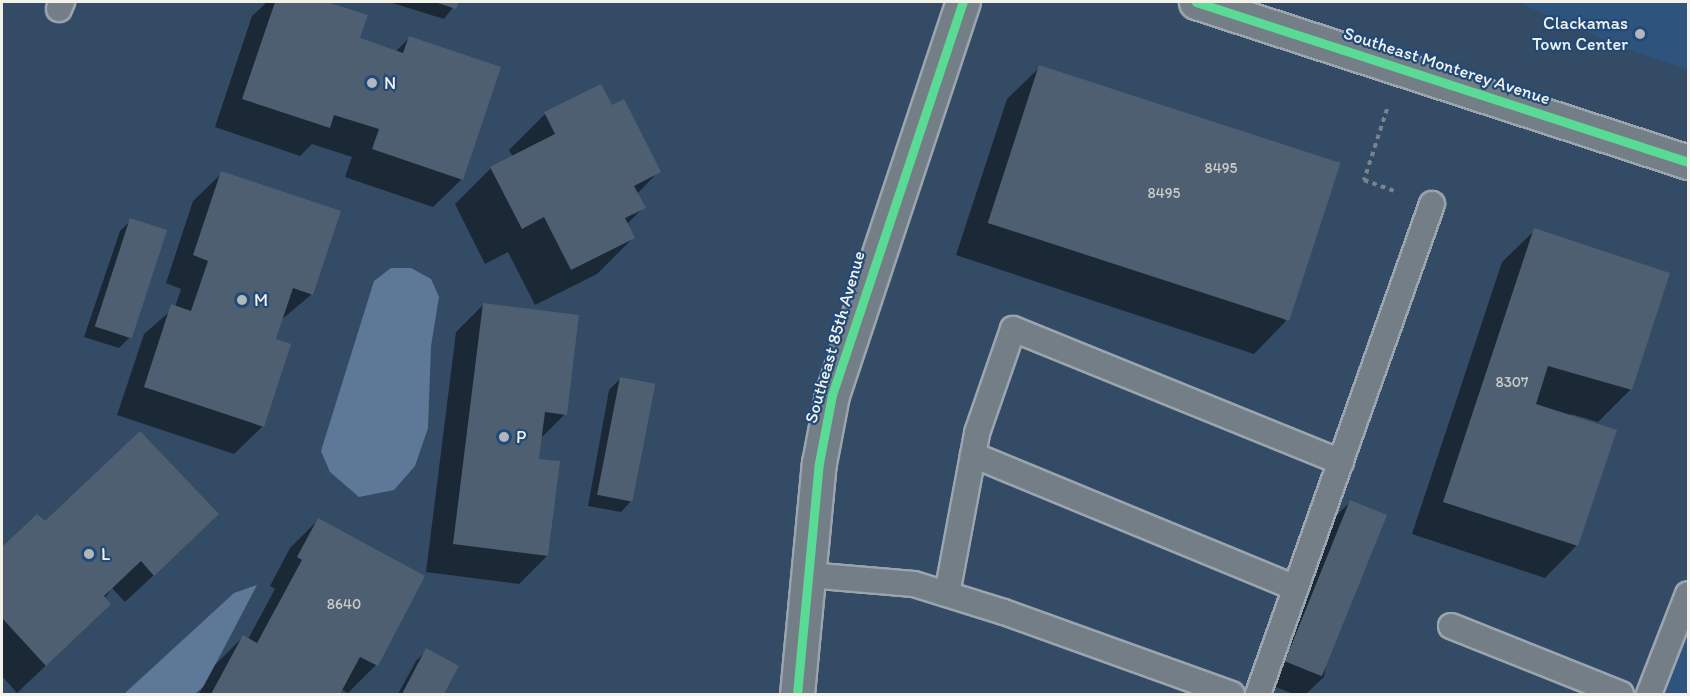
<!DOCTYPE html>
<style>
body{margin:0}
#map{position:relative;width:1690px;height:696px;overflow:hidden;background:#344b65;font-family:Itim,sans-serif}
div>[style]{position:absolute}
.built>*{inset:0;background:#2e547d}
.water>*{inset:0;background:#5e7998}
.shadow>*{inset:0;background:#0007}
.building>*{inset:0;background:#4e5f72;transform-origin:0 0}
.path>*{height:4px;margin-top:-2px;transform-origin:0;background:repeating-linear-gradient(90deg,#78838f 0 4.5px,transparent 0 9px)}
.roads{filter:drop-shadow(2px 0 #9ba5af) drop-shadow(-2px 0 #9ba5af) drop-shadow(0 2px #9ba5af) drop-shadow(0 -2px #9ba5af)}
.lane>*{height:24px;margin:-12px;padding:0 12px;transform-origin:12px;border-radius:12px;background:#737e87}
.secondary>*{height:33px;margin:-16.5px;padding:0 16.5px;transform-origin:16.5px;border-radius:16.5px;background:#737e87}
.cycleway>*{height:9px;margin:-4.5px;padding:0 4.5px;transform-origin:4.5px;border-radius:4.5px;background:#5adb95}
.dots>*{width:16px;height:16px;translate:-50% -50%;box-sizing:border-box;border:3px solid #1f4a7a;border-radius:50%}
span{translate:-50% -50%;white-space:nowrap;text-align:center;line-height:1.15;-webkit-text-stroke:4.5px #1f4a7a;paint-order:stroke}
.number-label{font-size:15px;color:#caccca}
.number-label span{-webkit-text-stroke-width:0}
.poi-label{font-size:18px;color:#f4f1e8}
.right{translate:-100% -50%;text-align:right}
.left{translate:0 -50%;text-align:left}
.street-label{font-size:18px;color:#f4f1e8}
.frame{position:absolute;inset:0;border:3px solid #f4f1e8;pointer-events:none}
</style>
<div id="map">
<div class="built">
<div style="clip-path:polygon(1517px 2px,1688px 2px,1688px 69px,1627px 49px)"></div>
<div style="clip-path:polygon(1688px 605px,1688px 694px,1659px 694px)"></div>
</div>
<div class="water">
<div style="clip-path:polygon(391px 268px,411px 268px,431px 279px,439px 297px,431px 346px,428px 428px,415px 466px,394px 490px,359px 497px,330px 472px,321px 451px,374px 281px)"></div>
<div style="clip-path:polygon(257px 585px,204px 686px,195px 694px,124px 694px,234px 593px)"></div>
</div>
<div class="shadow">
<div style="clip-path:polygon(267px 2px,322px 2px,366px 16px,358px 39px,395px 52px,409px 38px,462px 179px,433px 207px,345px 177px,352px 157px,312px 144px,300px 156px,215px 127px,252px 16px)"></div>
<div style="clip-path:polygon(389px 2px,457px 2px,444px 19px)"></div>
<div style="clip-path:polygon(1040px 67px,1286px 321px,1254px 354px,956px 255px,1007px 99px)"></div>
<div style="clip-path:polygon(545px 114px,659px 171px,637px 194px,644px 207px,626px 225px,633px 238px,597px 274px,535px 305px,508px 252px,485px 264px,455px 204px,491px 168px,513px 157px,509px 150px)"></div>
<div style="clip-path:polygon(222px 173px,312px 294px,280px 321px,274px 340px,263px 426px,234px 454px,117px 415px,144px 334px,175px 307px,181px 289px,166px 283px,193px 201px)"></div>
<div style="clip-path:polygon(131px 220px,130px 337px,119px 348px,84px 337px,120px 231px)"></div>
<div style="clip-path:polygon(1535px 230px,1631px 389px,1598px 422px,1571px 414px,1577px 545px,1545px 578px,1412px 534px,1502px 262px)"></div>
<div style="clip-path:polygon(484px 304px,565px 414px,540px 439px,537px 460px,547px 556px,519px 584px,426px 572px,456px 332px)"></div>
<div style="clip-path:polygon(620px 379px,632px 500px,621px 512px,588px 506px,609px 390px)"></div>
<div style="clip-path:polygon(1350px 502px,1324px 677px,1306px 694px,1294px 694px,1267px 684px,1329px 523px)"></div>
<div style="clip-path:polygon(37px 516px,45px 523px,189px 542px,125px 602px,112px 588px,81px 632px,17px 693px,2px 676px,2px 549px)"></div>
<div style="clip-path:polygon(318px 520px,376px 665px,348px 693px,341px 689px,338px 694px,199px 694px,215px 665px,243px 637px,248px 639px,275px 589px,270px 586px,290px 548px)"></div>
<div style="clip-path:polygon(427px 650px,457px 666px,442px 694px,398px 694px,416px 661px)"></div>
</div>
<div class="building">
<div style="clip-path:polygon(275px 2px,327px 2px,368px 15px,360px 38px,403px 53px,409px 36px,501px 67px,463px 180px,372px 149px,379px 129px,334px 115px,330px 128px,242px 99px)"></div>
<div style="clip-path:polygon(435px 2px,459px 2px,456px 9px)"></div>
<div style="left:1039px;top:65px;width:317px;height:166px;rotate:18deg"></div>
<div style="clip-path:polygon(601px 84px,612px 105px,624px 99px,661px 172px,634px 186px,646px 208px,625px 218px,635px 238px,571px 270px,544px 217px,522px 229px,490px 167px,555px 134px,544px 112px)"></div>
<div style="clip-path:polygon(221px 171px,341px 211px,313px 295px,293px 288px,276px 339px,291px 344px,264px 427px,144px 387px,171px 304px,191px 311px,208px 261px,193px 255px)"></div>
<div style="left:130px;top:218px;width:39px;height:114px;rotate:18deg"></div>
<div style="clip-path:polygon(1534px 228px,1670px 273px,1632px 390px,1548px 366px,1536px 404px,1617px 430px,1578px 546px,1443px 502px)"></div>
<div style="clip-path:polygon(483px 303px,579px 315px,567px 415px,545px 412px,539px 459px,560px 461px,548px 556px,453px 544px)"></div>
<div style="left:620px;top:377px;width:36px;height:120px;rotate:11deg"></div>
<div style="clip-path:polygon(140px 431px,219px 514px,154px 576px,141px 561px,104px 596px,111px 604px,46px 666px,2px 618px,2px 547px,37px 514px,45px 521px)"></div>
<div style="left:1350px;top:500px;width:40px;height:174px;rotate:22deg"></div>
<div style="clip-path:polygon(318px 518px,425px 576px,378px 666px,360px 657px,340px 694px,211px 694px,243px 635px,257px 643px,302px 560px,297px 557px)"></div>
<div style="clip-path:polygon(426px 648px,459px 666px,444px 694px,402px 694px)"></div>
</div>
<div class="path">
<div style="left:1387px;top:109px;width:75px;rotate:107.9deg"></div>
<div style="left:1364px;top:180px;width:35px;rotate:20deg"></div>
</div>
<div class="roads">
<div class="lane">
<div style="left:59px;top:9px;width:8px;rotate:-67deg"></div>
<div style="left:973px;top:455px;width:349px;rotate:22.4deg"></div>
<div style="left:808px;top:575px;width:106px;rotate:4.9deg"></div>
<div style="left:914px;top:584px;width:94px;rotate:17.3deg"></div>
<div style="left:1004px;top:612px;width:242px;rotate:19.8deg"></div>
<div style="left:947px;top:594px;width:164px;rotate:-79.4deg"></div>
<div style="left:977px;top:433px;width:110px;rotate:-70.9deg"></div>
<div style="left:1013px;top:329px;width:354px;rotate:22.1deg"></div>
<div style="left:1451px;top:626px;width:183px;rotate:21.8deg"></div>
<div style="left:1258px;top:694px;width:520px;rotate:-70.45deg"></div>
<div style="left:1649px;top:694px;width:107px;rotate:-68.7deg"></div>
</div>
<div class="secondary">
<div style="left:1196px;top:2px;width:517px;rotate:18.01deg"></div>
<div style="left:797px;top:694px;width:232px;rotate:-84.6deg"></div>
<div style="left:819px;top:463px;width:69px;rotate:-79.2deg"></div>
<div style="left:832px;top:395px;width:414px;rotate:-71.6deg"></div>
</div>
</div>
<div class="cycleway">
<div style="left:1196px;top:2px;width:517px;rotate:18.01deg"></div>
<div style="left:797px;top:694px;width:232px;rotate:-84.6deg"></div>
<div style="left:819px;top:463px;width:69px;rotate:-79.2deg"></div>
<div style="left:832px;top:395px;width:414px;rotate:-71.6deg"></div>
</div>
<div class="dots">
<div style="left:1640px;top:34px;background:#b1b7ba"></div>
<div style="left:372px;top:83px;background:#b1b7ba"></div>
<div style="left:242px;top:300px;background:#b1b7ba"></div>
<div style="left:504px;top:437px;background:#b1b7ba"></div>
<div style="left:89px;top:554px;background:#b1b7ba"></div>
</div>
<div class="number-label">
<span style="left:1221px;top:169px">8495</span>
<span style="left:1164px;top:194px">8495</span>
<span style="left:1512px;top:383px">8307</span>
<span style="left:344px;top:605px">8640</span>
</div>
<div class="poi-label">
<span class="right" style="left:1628px;top:34px">Clackamas<br>Town Center</span>
<span class="left" style="left:384px;top:83px">N</span>
<span class="left" style="left:254px;top:300px">M</span>
<span class="left" style="left:516px;top:437px">P</span>
<span class="left" style="left:101px;top:554px">L</span>
</div>
<div class="street-label">
<span style="left:1447px;top:66px;rotate:18deg">Southeast Monterey Avenue</span>
<span style="left:835px;top:337px;rotate:-74deg">Southeast 85th Avenue</span>
</div>
<div class="frame"></div>
</div>
